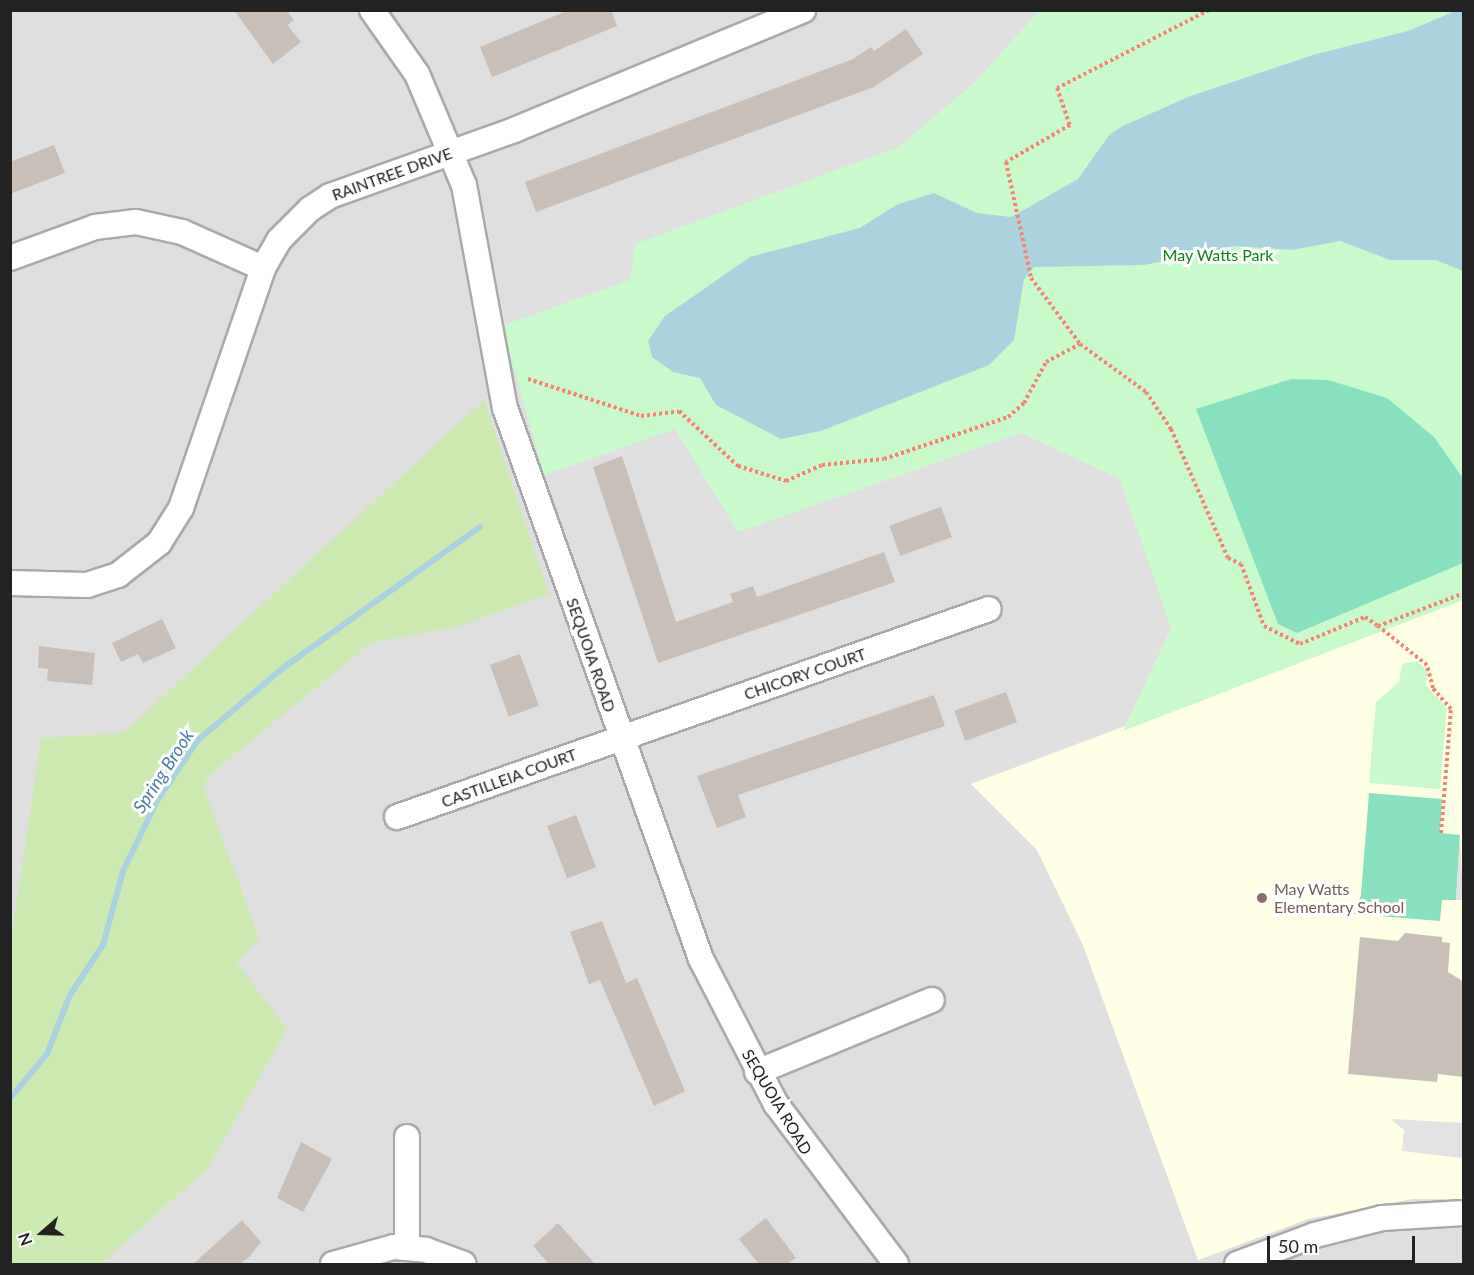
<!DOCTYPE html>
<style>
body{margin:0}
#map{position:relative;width:1474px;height:1275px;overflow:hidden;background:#f2efe9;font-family:Lato,sans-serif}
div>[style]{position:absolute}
.residential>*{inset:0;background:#e0dfdf}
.education>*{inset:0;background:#ffffe5}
.grass>*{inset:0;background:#cdebb0}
.park>*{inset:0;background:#c8facc}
.pitch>*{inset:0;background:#88e0be}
.parking>*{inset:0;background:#e2e2e2}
.water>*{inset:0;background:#aad3df}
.stream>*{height:6px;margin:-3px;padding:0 3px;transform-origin:3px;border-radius:3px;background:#aad3df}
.building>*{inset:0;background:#c7bfb8;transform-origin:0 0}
.path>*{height:4px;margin-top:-2px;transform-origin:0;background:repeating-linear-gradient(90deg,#fa8072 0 3px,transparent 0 6px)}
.roads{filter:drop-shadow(2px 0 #a9a9a9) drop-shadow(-2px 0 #a9a9a9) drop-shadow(0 2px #a9a9a9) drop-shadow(0 -2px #a9a9a9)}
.minor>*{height:24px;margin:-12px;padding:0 12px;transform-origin:12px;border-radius:12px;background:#fff}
.dots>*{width:16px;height:16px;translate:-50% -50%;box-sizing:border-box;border:3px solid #fff;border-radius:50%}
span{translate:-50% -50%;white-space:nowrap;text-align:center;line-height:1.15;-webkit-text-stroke:6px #fff;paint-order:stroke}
.street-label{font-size:16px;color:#222}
.park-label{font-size:16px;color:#0c8416}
.education-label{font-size:16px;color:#785e54}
.left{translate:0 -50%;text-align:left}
.water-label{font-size:18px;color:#4a7aab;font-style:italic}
.frame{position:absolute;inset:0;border:12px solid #222;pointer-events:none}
.north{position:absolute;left:12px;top:1203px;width:60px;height:60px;-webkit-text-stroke:4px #fff;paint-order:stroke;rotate:250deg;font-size:16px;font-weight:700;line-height:24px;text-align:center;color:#222}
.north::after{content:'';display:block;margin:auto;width:21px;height:27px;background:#222;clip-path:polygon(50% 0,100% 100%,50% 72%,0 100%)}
.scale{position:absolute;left:1267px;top:1236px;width:148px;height:27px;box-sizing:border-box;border:3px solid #222;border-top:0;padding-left:8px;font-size:18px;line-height:21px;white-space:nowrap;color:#222;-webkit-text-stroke:4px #fff;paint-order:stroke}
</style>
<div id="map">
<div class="residential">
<div style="clip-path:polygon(11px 11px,1463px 11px,1463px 598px,971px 784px,1037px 850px,1083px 945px,1198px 1260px,1308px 1219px,1412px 1199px,1463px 1199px,1463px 1264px,101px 1264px,208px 1168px,11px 1107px)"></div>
</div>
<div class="education">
<div style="clip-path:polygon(1463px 600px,1463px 1199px,1412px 1199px,1308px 1219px,1198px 1260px,1083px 945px,1037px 850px,971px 784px)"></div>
</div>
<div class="grass">
<div style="clip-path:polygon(484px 400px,549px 594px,459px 626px,371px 643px,208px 776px,204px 789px,259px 938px,237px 963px,287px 1029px,208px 1168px,101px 1264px,11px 1264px,10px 946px,41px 738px,123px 733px)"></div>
</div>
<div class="park">
<div style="clip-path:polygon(1039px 11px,1463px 11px,1463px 600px,1123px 731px,1171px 628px,1120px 479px,1021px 433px,738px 532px,675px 429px,544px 475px,502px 326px,630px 280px,635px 244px,899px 147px,975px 82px)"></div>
<div style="clip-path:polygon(1417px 661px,1428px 671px,1426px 685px,1447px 708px,1440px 789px,1369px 783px,1376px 702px,1399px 682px,1402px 664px)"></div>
</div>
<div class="pitch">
<div style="clip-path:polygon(1291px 379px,1328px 380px,1387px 398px,1434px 437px,1464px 480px,1463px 563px,1297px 633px,1278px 624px,1196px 409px)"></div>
<div style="clip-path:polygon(1369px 793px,1442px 799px,1440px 833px,1460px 835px,1456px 900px,1442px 900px,1440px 921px,1354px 914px,1361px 895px)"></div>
</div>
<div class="parking">
<div style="clip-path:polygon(1460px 835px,1463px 900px,1456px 900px)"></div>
<div style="clip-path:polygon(1391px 1119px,1463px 1123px,1463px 1158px,1402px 1151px,1404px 1130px)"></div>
</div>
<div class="water">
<div style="clip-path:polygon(1455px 11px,1464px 11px,1463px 271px,1436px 260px,1390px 260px,1340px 241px,1292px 250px,1235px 246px,1144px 265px,1034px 267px,1024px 279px,1014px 340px,989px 365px,821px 431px,781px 439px,716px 405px,700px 378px,673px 372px,652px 357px,648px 341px,665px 316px,750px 257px,860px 228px,896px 205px,934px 193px,977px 213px,1011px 217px,1078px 179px,1110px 134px,1123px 126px,1188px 97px,1313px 55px,1408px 31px)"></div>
</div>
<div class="stream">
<div style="left:10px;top:1098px;width:57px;rotate:-49.9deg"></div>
<div style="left:47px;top:1054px;width:63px;rotate:-68.7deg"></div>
<div style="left:70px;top:995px;width:60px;rotate:-56.6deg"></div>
<div style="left:103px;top:945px;width:77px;rotate:-74.9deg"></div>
<div style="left:123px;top:871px;width:78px;rotate:-64.1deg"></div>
<div style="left:157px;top:801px;width:73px;rotate:-56.1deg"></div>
<div style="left:198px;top:740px;width:111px;rotate:-40.3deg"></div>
<div style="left:283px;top:668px;width:242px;rotate:-35.6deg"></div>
</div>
<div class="building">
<div style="clip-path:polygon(234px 10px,286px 10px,294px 20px,287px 25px,301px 42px,273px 64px)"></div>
<div style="clip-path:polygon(569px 10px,611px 10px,617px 26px,492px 77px,480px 47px)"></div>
<div style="clip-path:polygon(906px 29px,923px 54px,874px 87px,536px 212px,525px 182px,853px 59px,871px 47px,874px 51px)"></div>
<div style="clip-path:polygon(54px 145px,65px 173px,10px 194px,10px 162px)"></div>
<div style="clip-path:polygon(622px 456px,676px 622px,733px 602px,730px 594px,753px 586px,757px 597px,884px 552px,895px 582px,658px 663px,593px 467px)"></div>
<div style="left:941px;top:507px;width:32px;height:55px;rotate:70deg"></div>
<div style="clip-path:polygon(162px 619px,176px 648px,143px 663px,138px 654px,121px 662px,112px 643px)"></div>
<div style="clip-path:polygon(39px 646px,95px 653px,92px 685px,47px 681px,48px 669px,38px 668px)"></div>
<div style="left:520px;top:654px;width:55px;height:32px;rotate:70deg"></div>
<div style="left:1006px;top:692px;width:32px;height:55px;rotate:70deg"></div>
<div style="clip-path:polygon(934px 695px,945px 726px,738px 795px,746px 817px,717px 828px,697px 776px)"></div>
<div style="left:576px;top:815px;width:56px;height:31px;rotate:69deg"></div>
<div style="clip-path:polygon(602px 921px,626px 983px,637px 978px,685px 1091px,654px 1106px,600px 980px,589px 984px,570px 932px)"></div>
<div style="clip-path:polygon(1405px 933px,1442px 937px,1442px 942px,1450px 943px,1448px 972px,1464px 982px,1464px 1077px,1438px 1074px,1437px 1082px,1348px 1074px,1360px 937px,1398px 941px)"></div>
<div style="clip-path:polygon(301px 1142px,332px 1159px,303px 1212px,277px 1198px)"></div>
<div style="clip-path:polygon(766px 1218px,796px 1258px,787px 1264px,759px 1264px,739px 1239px)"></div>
<div style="clip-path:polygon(242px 1220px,261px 1242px,249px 1257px,240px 1264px,193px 1264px)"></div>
<div style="clip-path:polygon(558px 1223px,595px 1264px,549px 1264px,533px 1246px)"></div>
</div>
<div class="path">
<div style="left:1209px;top:10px;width:171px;rotate:152.8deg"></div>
<div style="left:1057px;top:88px;width:39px;rotate:71deg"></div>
<div style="left:1070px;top:125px;width:74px;rotate:150deg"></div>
<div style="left:1006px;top:162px;width:119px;rotate:77.8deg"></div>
<div style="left:1031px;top:278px;width:82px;rotate:53.4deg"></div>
<div style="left:1080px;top:344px;width:82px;rotate:36deg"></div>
<div style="left:1146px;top:392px;width:45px;rotate:56deg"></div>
<div style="left:1171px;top:429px;width:141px;rotate:66.2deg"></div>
<div style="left:1228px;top:558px;width:14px;rotate:25deg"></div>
<div style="left:1241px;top:564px;width:66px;rotate:69.6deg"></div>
<div style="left:1264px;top:626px;width:40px;rotate:26.6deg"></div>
<div style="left:1300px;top:644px;width:70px;rotate:-22.6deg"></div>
<div style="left:1365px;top:617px;width:16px;rotate:35deg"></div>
<div style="left:528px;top:379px;width:119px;rotate:18.1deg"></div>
<div style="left:641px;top:416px;width:38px;rotate:-7deg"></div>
<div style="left:679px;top:411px;width:81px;rotate:43deg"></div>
<div style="left:738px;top:466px;width:50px;rotate:17.4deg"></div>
<div style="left:786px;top:481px;width:39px;rotate:-24deg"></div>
<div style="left:822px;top:465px;width:62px;rotate:-5.5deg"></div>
<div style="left:884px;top:459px;width:131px;rotate:-18.7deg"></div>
<div style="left:1008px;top:417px;width:21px;rotate:-41deg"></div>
<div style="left:1024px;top:403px;width:47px;rotate:-61.8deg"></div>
<div style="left:1046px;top:362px;width:38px;rotate:-28deg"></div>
<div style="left:1441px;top:833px;width:124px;rotate:-85.4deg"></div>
<div style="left:1451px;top:709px;width:28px;rotate:-131deg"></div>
<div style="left:1433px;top:688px;width:24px;rotate:-105deg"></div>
<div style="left:1427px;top:665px;width:63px;rotate:-141.5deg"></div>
<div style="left:1378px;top:626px;width:92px;rotate:-21deg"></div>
</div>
<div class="roads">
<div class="minor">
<div style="left:372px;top:10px;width:78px;rotate:54.9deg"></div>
<div style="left:417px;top:74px;width:121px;rotate:67.1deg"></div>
<div style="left:464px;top:185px;width:227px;rotate:79.6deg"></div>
<div style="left:505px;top:408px;width:585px;rotate:70.42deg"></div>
<div style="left:701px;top:959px;width:163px;rotate:62.7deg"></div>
<div style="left:776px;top:1104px;width:200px;rotate:53.1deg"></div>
<div style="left:10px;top:258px;width:90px;rotate:-20deg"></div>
<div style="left:95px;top:227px;width:41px;rotate:-7deg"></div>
<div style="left:136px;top:222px;width:47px;rotate:12.3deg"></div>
<div style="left:182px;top:232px;width:89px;rotate:24deg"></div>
<div style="left:10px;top:583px;width:77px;rotate:1.5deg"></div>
<div style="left:87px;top:585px;width:33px;rotate:-18deg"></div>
<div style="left:118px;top:575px;width:52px;rotate:-38deg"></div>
<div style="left:159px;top:543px;width:41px;rotate:-57.8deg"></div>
<div style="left:181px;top:508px;width:254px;rotate:-71.1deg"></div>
<div style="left:263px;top:268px;width:32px;rotate:-60deg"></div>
<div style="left:279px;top:240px;width:44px;rotate:-45deg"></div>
<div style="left:310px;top:209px;width:24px;rotate:-33deg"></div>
<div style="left:330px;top:196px;width:195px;rotate:-19.7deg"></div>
<div style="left:514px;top:130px;width:313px;rotate:-22.5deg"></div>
<div style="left:397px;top:817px;width:627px;rotate:-19.36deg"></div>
<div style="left:757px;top:1072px;width:189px;rotate:-22.4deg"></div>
<div style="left:407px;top:1137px;width:110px;rotate:90deg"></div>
<div style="left:333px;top:1264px;width:63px;rotate:-15.6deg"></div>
<div style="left:394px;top:1247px;width:32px;rotate:5deg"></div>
<div style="left:426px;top:1250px;width:40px;rotate:20.2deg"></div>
<div style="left:1237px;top:1264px;width:83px;rotate:-20.4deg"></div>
<div style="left:1315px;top:1235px;width:69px;rotate:-14.2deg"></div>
<div style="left:1382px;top:1218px;width:82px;rotate:-3.5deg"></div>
</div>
</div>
<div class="dots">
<div style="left:1262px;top:898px;background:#8d6e63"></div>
</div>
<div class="street-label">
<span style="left:392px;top:174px;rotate:-20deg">RAINTREE DRIVE</span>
<span style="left:591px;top:655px;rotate:71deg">SEQUOIA ROAD</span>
<span style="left:805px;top:674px;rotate:-19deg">CHICORY COURT</span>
<span style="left:509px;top:778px;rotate:-20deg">CASTILLEIA COURT</span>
<span style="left:777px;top:1102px;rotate:59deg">SEQUOIA ROAD</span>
</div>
<div class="park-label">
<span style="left:1218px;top:255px">May Watts Park</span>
</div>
<div class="education-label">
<span class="left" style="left:1274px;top:898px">May Watts<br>Elementary School</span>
</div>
<div class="water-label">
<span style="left:163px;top:771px;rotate:-57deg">Spring Brook</span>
</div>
<div class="frame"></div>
<div class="north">N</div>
<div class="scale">50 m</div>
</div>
